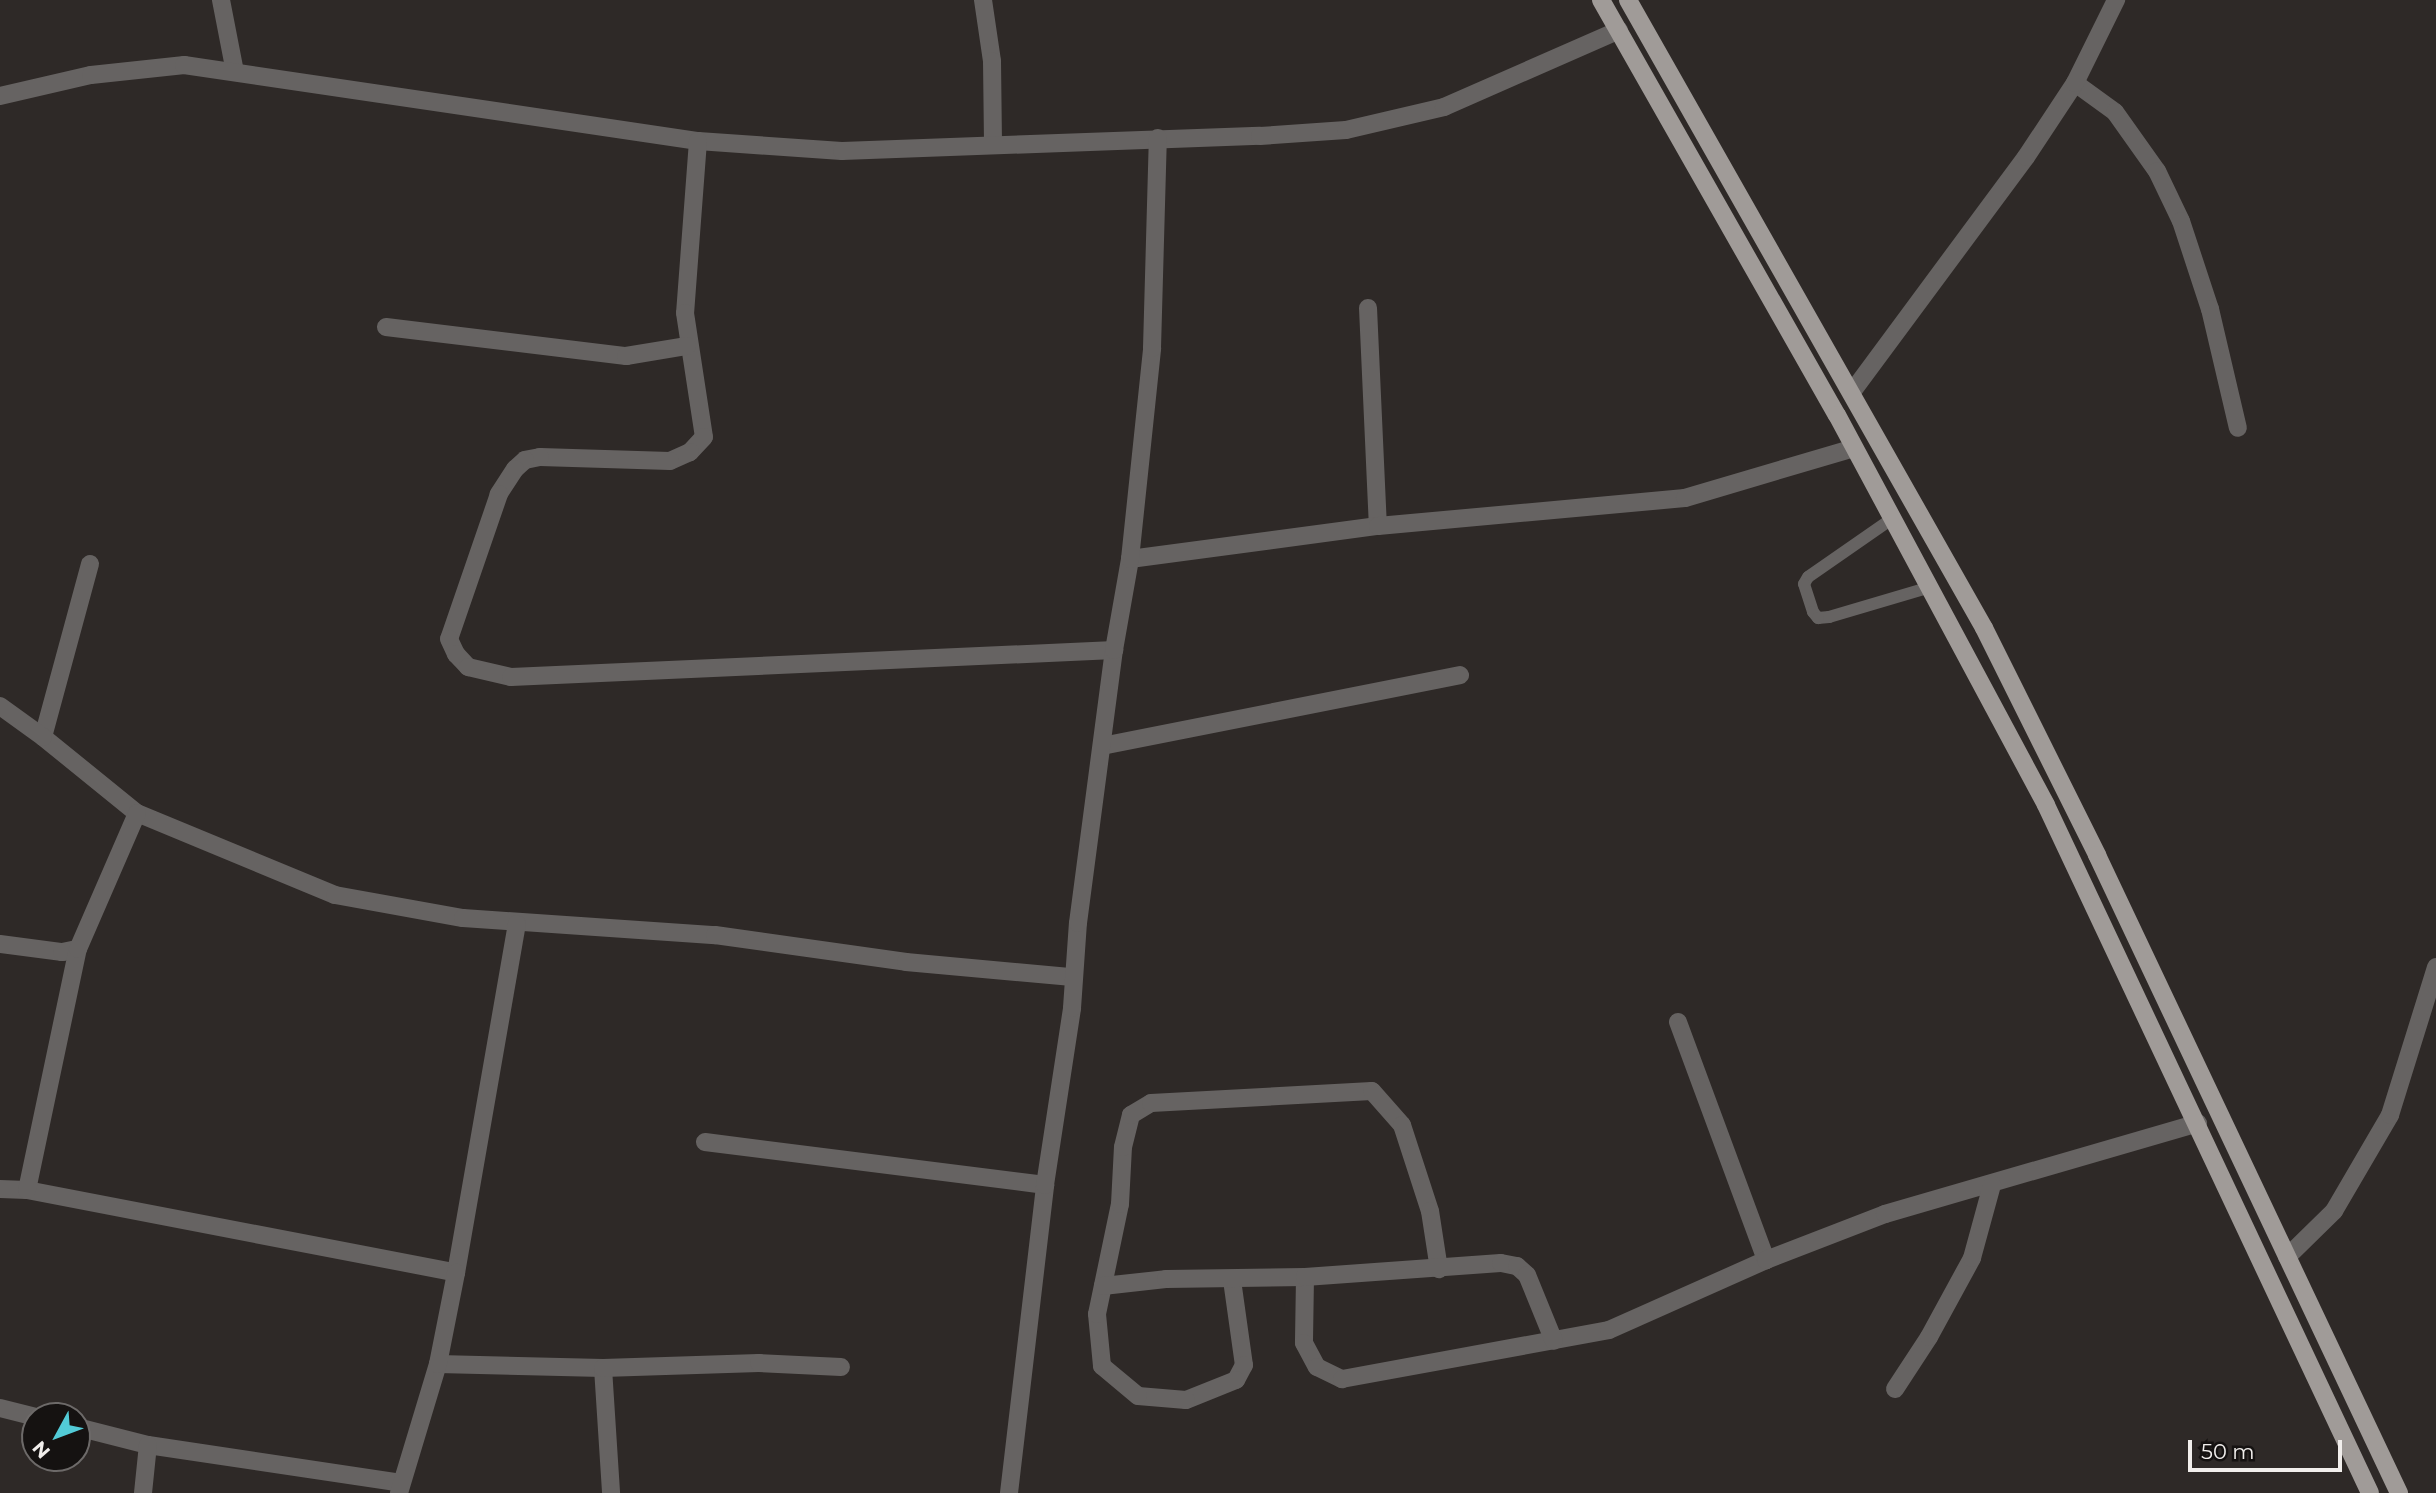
<!DOCTYPE html>
<style>
body{margin:0}
#map{position:relative;width:2436px;height:1493px;overflow:hidden;background:#2e2927;font-family:Montserrat,sans-serif}
div>[style]{position:absolute}
.service>*{height:12px;margin:-6px;padding:0 6px;transform-origin:6px;border-radius:6px;background:#666362}
.minor>*{height:18px;margin:-9px;padding:0 9px;transform-origin:9px;border-radius:9px;background:#666362}
.tertiary>*{height:18px;margin:-9px;padding:0 9px;transform-origin:9px;border-radius:9px;background:#666362}
.primary>*{height:18px;margin:-9px;padding:0 9px;transform-origin:9px;border-radius:9px;background:#a09b98}
span{translate:-50% -50%;white-space:nowrap;text-align:center;line-height:1.15;-webkit-text-stroke:5px #151211;paint-order:stroke}
.north{position:absolute;left:21px;top:1402px;width:70px;height:70px;box-sizing:border-box;background:#151211;border:2px solid #6d6a69;border-radius:50%;rotate:229deg;font-size:19px;font-weight:700;line-height:28px;text-align:center;color:#f1eeec}
.north::after{content:'';display:block;margin:auto;width:24px;height:32px;background:#52cbd7;clip-path:polygon(50% 0,100% 100%,50% 72%,0 100%)}
.scale{position:absolute;left:2188px;top:1440px;width:154px;height:32px;box-sizing:border-box;border:4px solid #f1eeec;border-top:0;padding-left:9px;font-size:21px;line-height:24px;white-space:nowrap;color:#f1eeec;-webkit-text-stroke:5px #151211;paint-order:stroke}
</style>
<div id="map">
<div class="service">
<div style="left:1893px;top:518px;width:103px;rotate:145.2deg"></div>
<div style="left:1808px;top:577px;width:8px;rotate:120deg"></div>
<div style="left:1804px;top:584px;width:29px;rotate:72deg"></div>
<div style="left:1813px;top:612px;width:8px;rotate:50deg"></div>
<div style="left:1818px;top:618px;width:11px;rotate:-5deg"></div>
<div style="left:1829px;top:617px;width:105px;rotate:-16.5deg"></div>
</div>
<div class="minor">
<div style="left:221px;top:0;width:73px;rotate:79deg"></div>
<div style="left:983px;top:0;width:62px;rotate:81.6deg"></div>
<div style="left:992px;top:61px;width:81px;rotate:89.3deg"></div>
<div style="left:2075px;top:83px;width:49px;rotate:35.9deg"></div>
<div style="left:2115px;top:112px;width:72px;rotate:54.6deg"></div>
<div style="left:2157px;top:171px;width:55px;rotate:64.4deg"></div>
<div style="left:2181px;top:221px;width:93px;rotate:71.8deg"></div>
<div style="left:2210px;top:309px;width:122px;rotate:76.8deg"></div>
<div style="left:0;top:96px;width:93px;rotate:-13deg"></div>
<div style="left:91px;top:75px;width:94px;rotate:-6.1deg"></div>
<div style="left:184px;top:65px;width:520px;rotate:8.41deg"></div>
<div style="left:698px;top:141px;width:144px;rotate:4deg"></div>
<div style="left:842px;top:151px;width:418px;rotate:-2.1deg"></div>
<div style="left:1260px;top:136px;width:86px;rotate:-4deg"></div>
<div style="left:1346px;top:130px;width:101px;rotate:-13.2deg"></div>
<div style="left:1444px;top:107px;width:191px;rotate:-23.7deg"></div>
<div style="left:698px;top:141px;width:172px;rotate:94.3deg"></div>
<div style="left:685px;top:313px;width:125px;rotate:81.3deg"></div>
<div style="left:704px;top:437px;width:21px;rotate:133deg"></div>
<div style="left:690px;top:452px;width:22px;rotate:156deg"></div>
<div style="left:670px;top:461px;width:130px;rotate:-178.2deg"></div>
<div style="left:540px;top:457px;width:15px;rotate:169deg"></div>
<div style="left:525px;top:460px;width:13px;rotate:138deg"></div>
<div style="left:515px;top:469px;width:30px;rotate:123deg"></div>
<div style="left:499px;top:494px;width:153px;rotate:109deg"></div>
<div style="left:449px;top:639px;width:17px;rotate:65deg"></div>
<div style="left:456px;top:654px;width:18px;rotate:47deg"></div>
<div style="left:468px;top:667px;width:44px;rotate:13.1deg"></div>
<div style="left:511px;top:677px;width:604px;rotate:-2.56deg"></div>
<div style="left:1368px;top:308px;width:218px;rotate:87.4deg"></div>
<div style="left:386px;top:327px;width:242px;rotate:6.9deg"></div>
<div style="left:626px;top:356px;width:62px;rotate:-9.3deg"></div>
<div style="left:1130px;top:559px;width:250px;rotate:-7.6deg"></div>
<div style="left:1378px;top:526px;width:308px;rotate:-5.2deg"></div>
<div style="left:1685px;top:498px;width:176px;rotate:-16.5deg"></div>
<div style="left:90px;top:564px;width:179px;rotate:105.2deg"></div>
<div style="left:43px;top:737px;width:121px;rotate:39deg"></div>
<div style="left:137px;top:813px;width:214px;rotate:22.5deg"></div>
<div style="left:335px;top:895px;width:130px;rotate:10.2deg"></div>
<div style="left:463px;top:918px;width:253px;rotate:3.9deg"></div>
<div style="left:715px;top:935px;width:193px;rotate:8deg"></div>
<div style="left:906px;top:962px;width:167px;rotate:5.2deg"></div>
<div style="left:0;top:706px;width:53px;rotate:35.8deg"></div>
<div style="left:1102px;top:746px;width:365px;rotate:-11.2deg"></div>
<div style="left:0;top:944px;width:63px;rotate:7.4deg"></div>
<div style="left:62px;top:952px;width:16px;rotate:-11deg"></div>
<div style="left:1678px;top:1022px;width:254px;rotate:69.7deg"></div>
<div style="left:705px;top:1142px;width:343px;rotate:7.2deg"></div>
<div style="left:0;top:1189px;width:27px;rotate:2deg"></div>
<div style="left:27px;top:1190px;width:437px;rotate:10.9deg"></div>
<div style="left:456px;top:1273px;width:354px;rotate:-80.1deg"></div>
<div style="left:27px;top:1190px;width:246px;rotate:-78.1deg"></div>
<div style="left:78px;top:949px;width:148px;rotate:-66.5deg"></div>
<div style="left:2287px;top:1257px;width:66px;rotate:-44.4deg"></div>
<div style="left:2334px;top:1211px;width:111px;rotate:-59.7deg"></div>
<div style="left:2390px;top:1115px;width:155px;rotate:-72.7deg"></div>
<div style="left:1305px;top:1277px;width:66px;rotate:90.9deg"></div>
<div style="left:1304px;top:1343px;width:27px;rotate:62deg"></div>
<div style="left:1317px;top:1367px;width:28px;rotate:26deg"></div>
<div style="left:1342px;top:1379px;width:271px;rotate:-10.4deg"></div>
<div style="left:1609px;top:1330px;width:172px;rotate:-24deg"></div>
<div style="left:1766px;top:1260px;width:128px;rotate:-21.1deg"></div>
<div style="left:1885px;top:1214px;width:326px;rotate:-16.2deg"></div>
<div style="left:1232px;top:1280px;width:86px;rotate:82deg"></div>
<div style="left:1244px;top:1365px;width:17px;rotate:118deg"></div>
<div style="left:1236px;top:1380px;width:54px;rotate:158.2deg"></div>
<div style="left:1186px;top:1400px;width:48px;rotate:-175.2deg"></div>
<div style="left:1138px;top:1396px;width:47px;rotate:-140.2deg"></div>
<div style="left:1102px;top:1366px;width:52px;rotate:-95.5deg"></div>
<div style="left:1097px;top:1314px;width:112px;rotate:-78.2deg"></div>
<div style="left:1120px;top:1204px;width:57px;rotate:-87deg"></div>
<div style="left:1123px;top:1147px;width:33px;rotate:-76deg"></div>
<div style="left:1131px;top:1115px;width:23px;rotate:-31deg"></div>
<div style="left:1151px;top:1103px;width:221px;rotate:-3.1deg"></div>
<div style="left:1372px;top:1091px;width:45px;rotate:48.6deg"></div>
<div style="left:1402px;top:1125px;width:90px;rotate:72deg"></div>
<div style="left:1430px;top:1211px;width:59px;rotate:81.2deg"></div>
<div style="left:1103px;top:1286px;width:63px;rotate:-6.3deg"></div>
<div style="left:1166px;top:1279px;width:139px;rotate:-0.8deg"></div>
<div style="left:1305px;top:1277px;width:196px;rotate:-4.1deg"></div>
<div style="left:1501px;top:1263px;width:16px;rotate:11deg"></div>
<div style="left:1517px;top:1266px;width:13px;rotate:42deg"></div>
<div style="left:1527px;top:1275px;width:71px;rotate:67.8deg"></div>
<div style="left:438px;top:1364px;width:165px;rotate:1.4deg"></div>
<div style="left:603px;top:1368px;width:125px;rotate:86.3deg"></div>
<div style="left:603px;top:1368px;width:156px;rotate:-1.8deg"></div>
<div style="left:759px;top:1363px;width:82px;rotate:2.8deg"></div>
<div style="left:1895px;top:1389px;width:62px;rotate:-56.8deg"></div>
<div style="left:1929px;top:1337px;width:90px;rotate:-61.4deg"></div>
<div style="left:1972px;top:1258px;width:76px;rotate:-74.7deg"></div>
<div style="left:0;top:1408px;width:36px;rotate:14deg"></div>
<div style="left:77px;top:1427px;width:73px;rotate:14.2deg"></div>
<div style="left:148px;top:1445px;width:256px;rotate:8.5deg"></div>
<div style="left:143px;top:1493px;width:48px;rotate:-84.1deg"></div>
<div style="left:399px;top:1493px;width:135px;rotate:-73.2deg"></div>
<div style="left:438px;top:1364px;width:93px;rotate:-78.8deg"></div>
<div style="left:1009px;top:1493px;width:310px;rotate:-83.3deg"></div>
<div style="left:1045px;top:1185px;width:179px;rotate:-81.3deg"></div>
<div style="left:1072px;top:1008px;width:85px;rotate:-86deg"></div>
<div style="left:1078px;top:923px;width:275px;rotate:-82.5deg"></div>
<div style="left:1114px;top:650px;width:92px;rotate:-80deg"></div>
<div style="left:1130px;top:559px;width:212px;rotate:-84deg"></div>
<div style="left:1152px;top:348px;width:210px;rotate:-88.4deg"></div>
</div>
<div class="tertiary">
<div style="left:1852px;top:392px;width:292px;rotate:-53.5deg"></div>
<div style="left:2026px;top:157px;width:89px;rotate:-56.5deg"></div>
<div style="left:2075px;top:83px;width:93px;rotate:-63.7deg"></div>
</div>
<div class="primary">
<div style="left:1601px;top:0;width:477px;rotate:60.4deg"></div>
<div style="left:1837px;top:415px;width:442px;rotate:61.8deg"></div>
<div style="left:2046px;top:805px;width:760px;rotate:64.78deg"></div>
<div style="left:1628px;top:0;width:722px;rotate:60.45deg"></div>
<div style="left:1984px;top:628px;width:254px;rotate:63.5deg"></div>
<div style="left:2097px;top:855px;width:706px;rotate:64.67deg"></div>
</div>
<div class="north">N</div>
<div class="scale">50 m</div>
</div>
